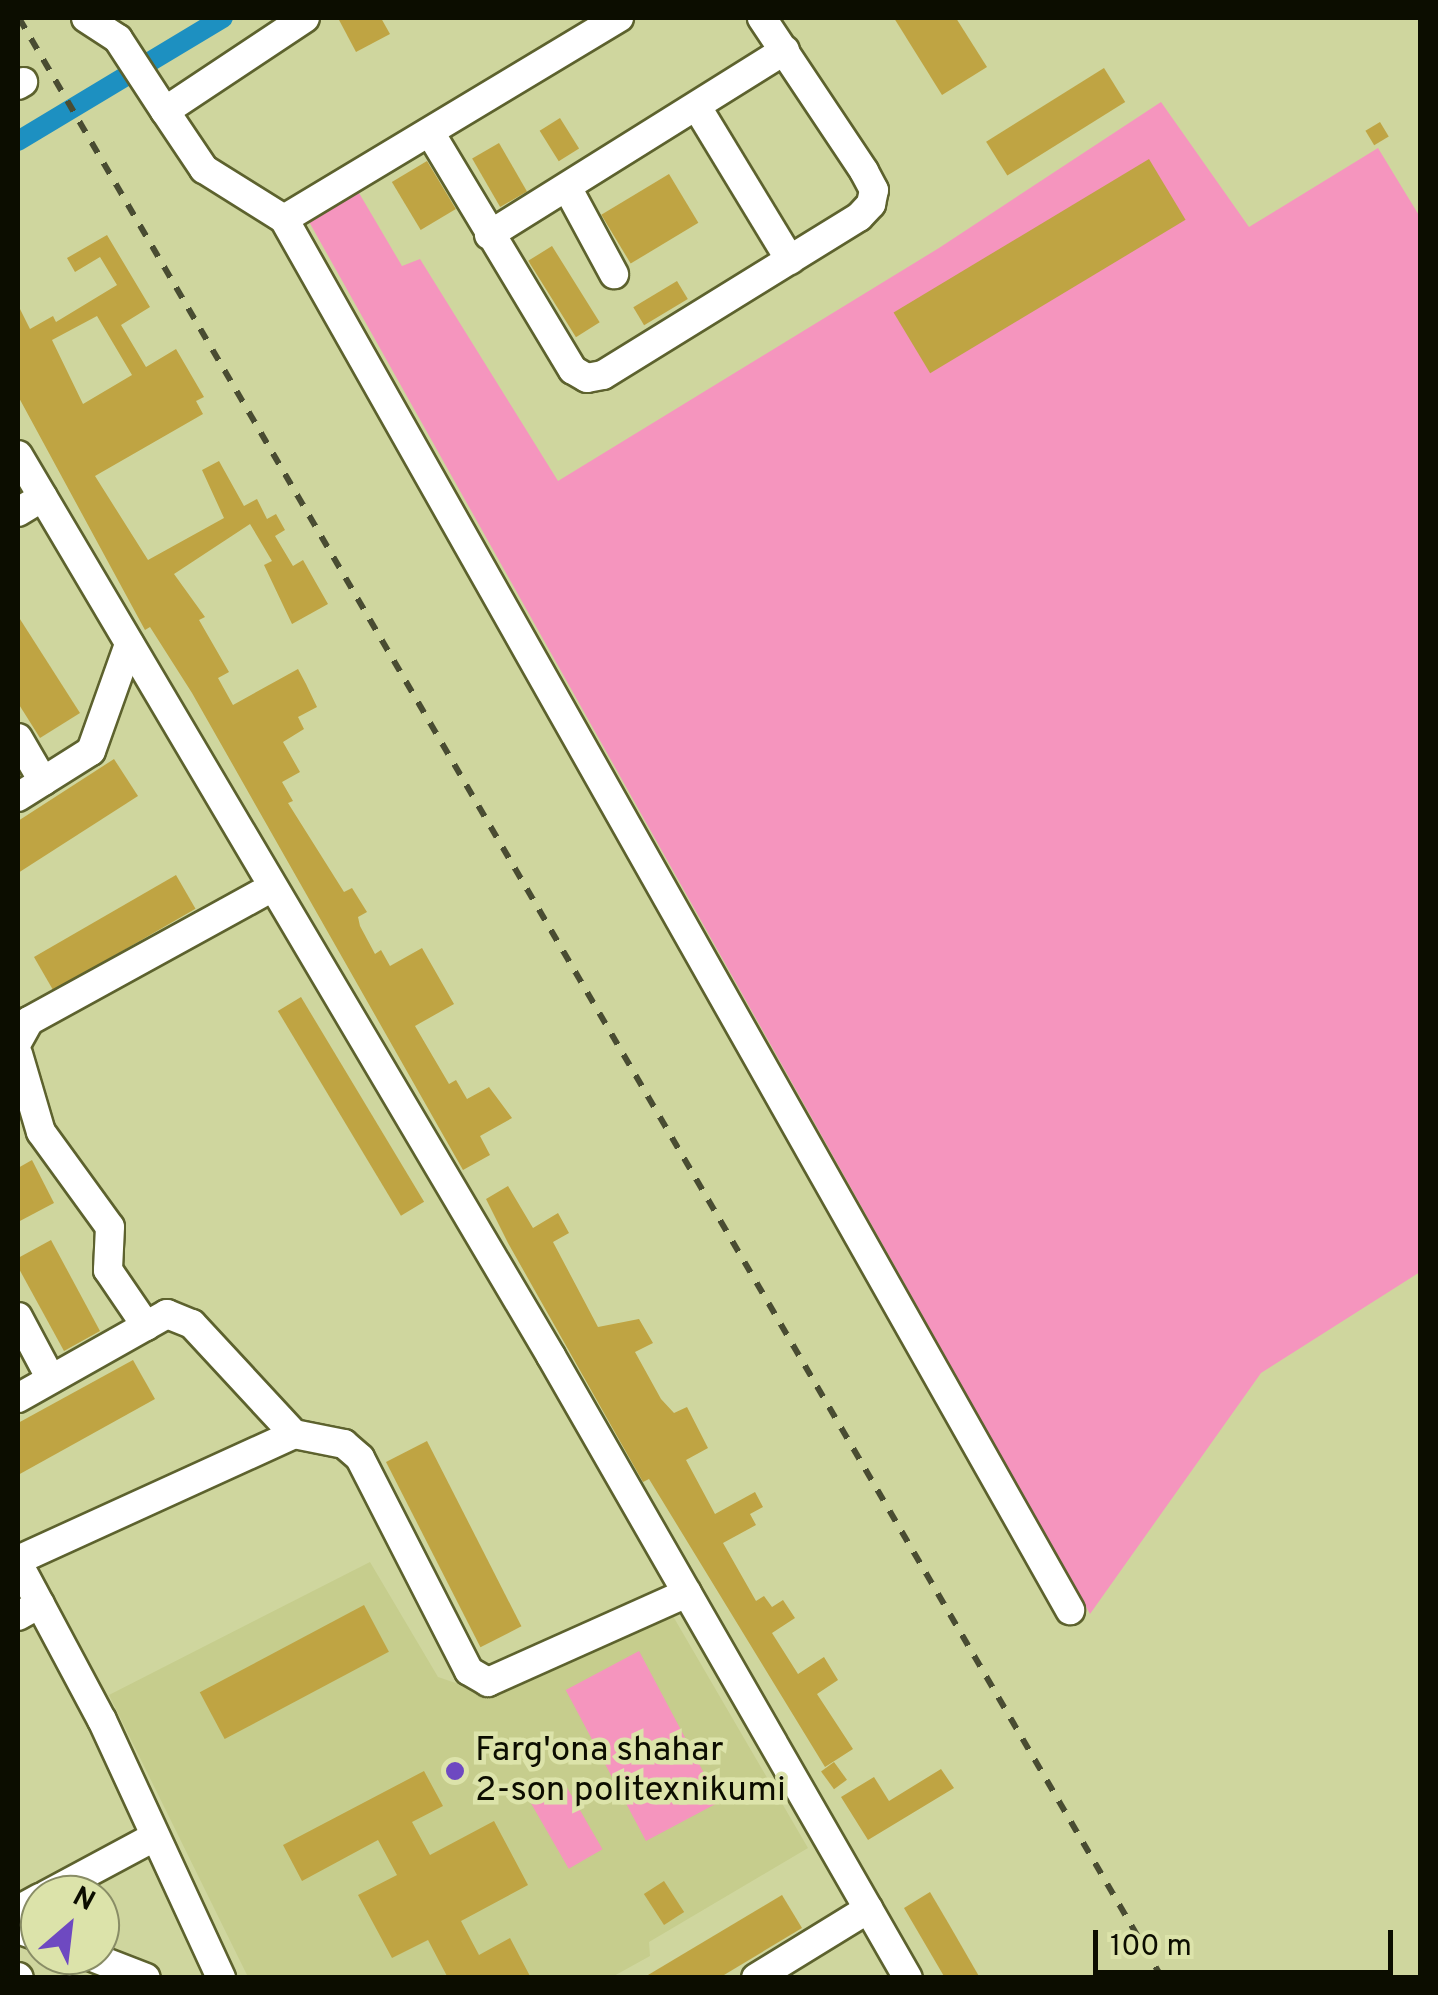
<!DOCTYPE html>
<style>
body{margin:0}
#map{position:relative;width:1438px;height:1995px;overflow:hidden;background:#cfd69e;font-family:Overpass,sans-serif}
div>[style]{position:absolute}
.built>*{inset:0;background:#c6cd8d}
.green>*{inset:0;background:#f595be;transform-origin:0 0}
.canal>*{height:20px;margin:-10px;padding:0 10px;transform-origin:10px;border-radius:10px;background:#1d90c1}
.building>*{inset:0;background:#bfa443;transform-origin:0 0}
.roads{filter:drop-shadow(2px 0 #5d622e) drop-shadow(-2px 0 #5d622e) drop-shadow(0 2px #5d622e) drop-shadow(0 -2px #5d622e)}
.minor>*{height:28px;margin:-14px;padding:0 14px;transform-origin:14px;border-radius:14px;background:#fff}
.rail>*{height:6px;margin-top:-3px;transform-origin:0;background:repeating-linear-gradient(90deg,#494c32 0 12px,transparent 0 24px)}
.dots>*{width:28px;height:28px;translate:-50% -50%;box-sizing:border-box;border:5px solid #dce3aa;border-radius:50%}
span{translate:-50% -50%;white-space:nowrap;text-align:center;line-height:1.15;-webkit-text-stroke:9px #dce3aa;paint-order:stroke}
.poi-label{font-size:35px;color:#0c0d00}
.left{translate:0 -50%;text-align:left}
.frame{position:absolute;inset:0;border:20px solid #0c0d00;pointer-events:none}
.north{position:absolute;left:20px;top:1875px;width:100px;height:100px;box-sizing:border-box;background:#dce3aa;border:2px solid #898d66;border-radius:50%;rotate:28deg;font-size:28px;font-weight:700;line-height:40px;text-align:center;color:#0c0d00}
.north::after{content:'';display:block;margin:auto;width:35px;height:45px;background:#6e49c1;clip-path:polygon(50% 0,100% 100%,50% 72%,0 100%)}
.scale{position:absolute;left:1093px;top:1930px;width:300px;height:45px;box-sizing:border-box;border:5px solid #0c0d00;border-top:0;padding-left:12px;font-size:30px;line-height:35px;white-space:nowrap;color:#0c0d00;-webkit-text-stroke:8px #dce3aa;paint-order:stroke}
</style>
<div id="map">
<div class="built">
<div style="clip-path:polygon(370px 1562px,438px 1677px,488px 1694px,670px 1611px,808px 1848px,649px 1942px,650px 1956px,612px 1977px,248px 1977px,109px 1695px)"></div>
</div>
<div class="green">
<div style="clip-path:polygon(1161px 102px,1249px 227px,1378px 148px,1420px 217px,1420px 1272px,1261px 1373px,1090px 1614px,303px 211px,359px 193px,402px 266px,420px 259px,558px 481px,939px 248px)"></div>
<div style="left:639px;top:1651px;width:171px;height:83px;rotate:62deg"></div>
<div style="left:562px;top:1779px;width:81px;height:39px;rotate:60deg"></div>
</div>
<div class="canal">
<div style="left:18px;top:141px;width:239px;rotate:-31deg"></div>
</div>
<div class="building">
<div style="clip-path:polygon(338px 18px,381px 18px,390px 34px,356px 52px)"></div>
<div style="clip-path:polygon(894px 18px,956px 18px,987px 67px,942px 95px)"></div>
<div style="left:1104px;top:68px;width:40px;height:139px;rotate:58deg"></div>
<div style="left:560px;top:118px;width:36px;height:24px;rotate:58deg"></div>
<div style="left:1380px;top:122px;width:17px;height:17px;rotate:59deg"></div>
<div style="left:499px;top:143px;width:56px;height:31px;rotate:60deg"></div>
<div style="left:1149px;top:159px;width:71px;height:298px;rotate:59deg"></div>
<div style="left:427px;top:161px;width:56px;height:41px;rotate:59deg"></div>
<div style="left:669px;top:174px;width:57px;height:79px;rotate:59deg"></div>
<div style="clip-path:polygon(evenodd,107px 235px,150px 307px,121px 325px,146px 367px,176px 349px,204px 397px,196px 401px,203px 414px,95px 476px,148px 560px,224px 518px,202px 470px,219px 461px,244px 506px,257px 499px,267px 519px,276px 514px,285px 530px,275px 536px,293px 566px,303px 560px,328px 604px,292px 624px,264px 565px,272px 561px,250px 524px,174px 574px,205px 617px,199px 620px,229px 672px,218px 678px,233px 705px,298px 669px,306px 684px,317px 707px,298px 717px,304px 729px,283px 742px,300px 772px,282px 782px,293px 801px,288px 803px,344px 892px,352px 888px,367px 912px,358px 917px,360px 926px,375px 954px,381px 950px,390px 966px,422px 948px,454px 1004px,415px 1026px,449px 1084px,456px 1080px,467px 1099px,489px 1087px,512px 1118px,480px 1136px,490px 1155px,463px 1170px,192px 693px,150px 627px,145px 630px,18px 396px,18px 305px,30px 329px,53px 316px,56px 322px,117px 285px,100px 257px,75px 272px,67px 258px,107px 235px,97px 316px,132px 375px,83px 404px,52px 340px,97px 316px)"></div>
<div style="left:552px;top:246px;width:90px;height:28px;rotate:58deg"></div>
<div style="left:677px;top:281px;width:21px;height:51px;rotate:59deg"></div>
<div style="clip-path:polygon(18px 616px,80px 713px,40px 738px,18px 703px)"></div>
<div style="clip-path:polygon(114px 759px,138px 796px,18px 873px,18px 821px)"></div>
<div style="left:176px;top:875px;width:39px;height:164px;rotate:60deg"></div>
<div style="left:301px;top:997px;width:239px;height:27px;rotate:59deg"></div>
<div style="clip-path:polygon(32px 1160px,54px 1203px,18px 1222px,18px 1168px)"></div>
<div style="clip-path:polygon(508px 1186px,533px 1228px,558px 1213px,569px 1233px,553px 1242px,598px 1327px,639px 1319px,653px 1343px,635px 1352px,661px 1399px,674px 1413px,687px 1407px,708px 1448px,686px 1460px,715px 1514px,755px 1492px,763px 1507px,750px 1514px,756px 1525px,723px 1543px,756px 1601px,764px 1596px,772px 1607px,783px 1600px,795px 1618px,772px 1633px,798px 1674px,824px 1657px,838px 1680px,817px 1694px,853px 1749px,825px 1767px,649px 1479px,643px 1482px,508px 1243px,486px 1199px)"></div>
<div style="clip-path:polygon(51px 1240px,100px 1331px,64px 1351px,18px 1267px,18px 1258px)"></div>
<div style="clip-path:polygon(133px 1360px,155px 1399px,18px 1475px,18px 1423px)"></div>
<div style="left:427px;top:1441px;width:208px;height:46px;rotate:63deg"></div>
<div style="left:364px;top:1605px;width:53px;height:186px;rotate:62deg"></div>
<div style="left:834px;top:1762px;width:22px;height:16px;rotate:54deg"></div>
<div style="clip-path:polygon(941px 1769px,954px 1788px,868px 1840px,841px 1797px,874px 1777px,889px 1801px)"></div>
<div style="clip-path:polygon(424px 1771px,443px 1806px,412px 1822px,430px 1855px,494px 1821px,528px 1885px,461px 1921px,479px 1955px,510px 1938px,531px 1978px,448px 1978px,428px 1940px,392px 1958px,358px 1895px,397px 1875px,378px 1840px,302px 1881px,283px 1845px)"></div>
<div style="left:664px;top:1881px;width:37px;height:24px;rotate:57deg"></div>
<div style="clip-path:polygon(930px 1892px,950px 1926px,980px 1978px,945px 1978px,904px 1908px)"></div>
<div style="clip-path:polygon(782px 1895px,802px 1928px,719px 1978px,643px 1978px)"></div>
</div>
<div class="roads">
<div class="minor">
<div style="left:86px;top:18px;width:38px;rotate:33deg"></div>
<div style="left:118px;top:39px;width:86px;rotate:56.9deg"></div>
<div style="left:165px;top:111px;width:168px;rotate:-33.6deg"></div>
<div style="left:18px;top:85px;width:6px;rotate:-31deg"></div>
<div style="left:697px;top:107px;width:179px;rotate:58.7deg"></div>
<div style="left:165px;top:111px;width:70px;rotate:56.1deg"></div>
<div style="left:204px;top:169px;width:94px;rotate:32deg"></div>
<div style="left:284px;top:219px;width:391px;rotate:-31deg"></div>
<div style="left:431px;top:134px;width:275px;rotate:59deg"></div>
<div style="left:573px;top:370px;width:16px;rotate:30deg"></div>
<div style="left:587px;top:378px;width:16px;rotate:-11deg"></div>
<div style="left:603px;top:375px;width:301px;rotate:-31.7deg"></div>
<div style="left:859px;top:217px;width:18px;rotate:-47deg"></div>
<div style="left:871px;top:204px;width:14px;rotate:-78deg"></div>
<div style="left:874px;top:190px;width:21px;rotate:-118deg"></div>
<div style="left:864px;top:171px;width:184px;rotate:-123.7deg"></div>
<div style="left:568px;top:189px;width:97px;rotate:61.6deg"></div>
<div style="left:284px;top:219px;width:1598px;rotate:60.53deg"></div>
<div style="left:489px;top:235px;width:349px;rotate:-32deg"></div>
<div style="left:18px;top:455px;width:1047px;rotate:59.39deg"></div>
<div style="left:551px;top:1356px;width:717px;rotate:60.15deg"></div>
<div style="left:18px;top:512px;width:29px;rotate:-31deg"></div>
<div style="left:18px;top:738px;width:50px;rotate:59.8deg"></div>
<div style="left:18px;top:797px;width:86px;rotate:-32.2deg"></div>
<div style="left:91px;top:751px;width:114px;rotate:-70.4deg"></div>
<div style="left:18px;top:1041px;width:23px;rotate:-61deg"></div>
<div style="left:29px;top:1021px;width:278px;rotate:-28.8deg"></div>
<div style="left:18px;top:1054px;width:81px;rotate:73.6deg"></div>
<div style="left:41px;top:1132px;width:117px;rotate:54deg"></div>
<div style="left:110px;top:1227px;width:43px;rotate:92.7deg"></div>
<div style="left:108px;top:1270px;width:68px;rotate:55.8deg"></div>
<div style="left:18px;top:1317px;width:70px;rotate:62deg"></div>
<div style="left:18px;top:1398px;width:171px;rotate:-29.4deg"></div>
<div style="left:167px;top:1314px;width:27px;rotate:22deg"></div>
<div style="left:192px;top:1324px;width:150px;rotate:47.2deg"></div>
<div style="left:18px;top:1560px;width:303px;rotate:-24.5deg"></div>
<div style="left:294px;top:1434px;width:51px;rotate:11.3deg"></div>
<div style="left:344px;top:1444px;width:21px;rotate:41deg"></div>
<div style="left:360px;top:1458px;width:239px;rotate:62.9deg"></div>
<div style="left:469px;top:1671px;width:22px;rotate:30deg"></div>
<div style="left:488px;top:1682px;width:218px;rotate:-24.1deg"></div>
<div style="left:18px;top:1563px;width:178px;rotate:61.9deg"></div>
<div style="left:102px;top:1720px;width:284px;rotate:65.2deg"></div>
<div style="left:18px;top:1616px;width:25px;rotate:-29deg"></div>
<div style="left:46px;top:1895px;width:123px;rotate:-28.2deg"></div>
<div style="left:18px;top:1910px;width:25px;rotate:-29deg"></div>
<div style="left:18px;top:1929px;width:23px;rotate:20deg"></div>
<div style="left:87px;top:1955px;width:63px;rotate:21.3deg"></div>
<div style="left:18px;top:1977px;width:1px;rotate:45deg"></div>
<div style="left:756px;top:1978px;width:132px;rotate:-31.6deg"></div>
</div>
</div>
<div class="rail">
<div style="left:19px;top:18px;width:2269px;rotate:59.75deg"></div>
</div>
<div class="dots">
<div style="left:455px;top:1771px;background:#6e49c1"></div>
</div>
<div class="poi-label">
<span class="left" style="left:475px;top:1771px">Farg'ona shahar<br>2-son politexnikumi</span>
</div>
<div class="frame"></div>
<div class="north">N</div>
<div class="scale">100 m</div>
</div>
